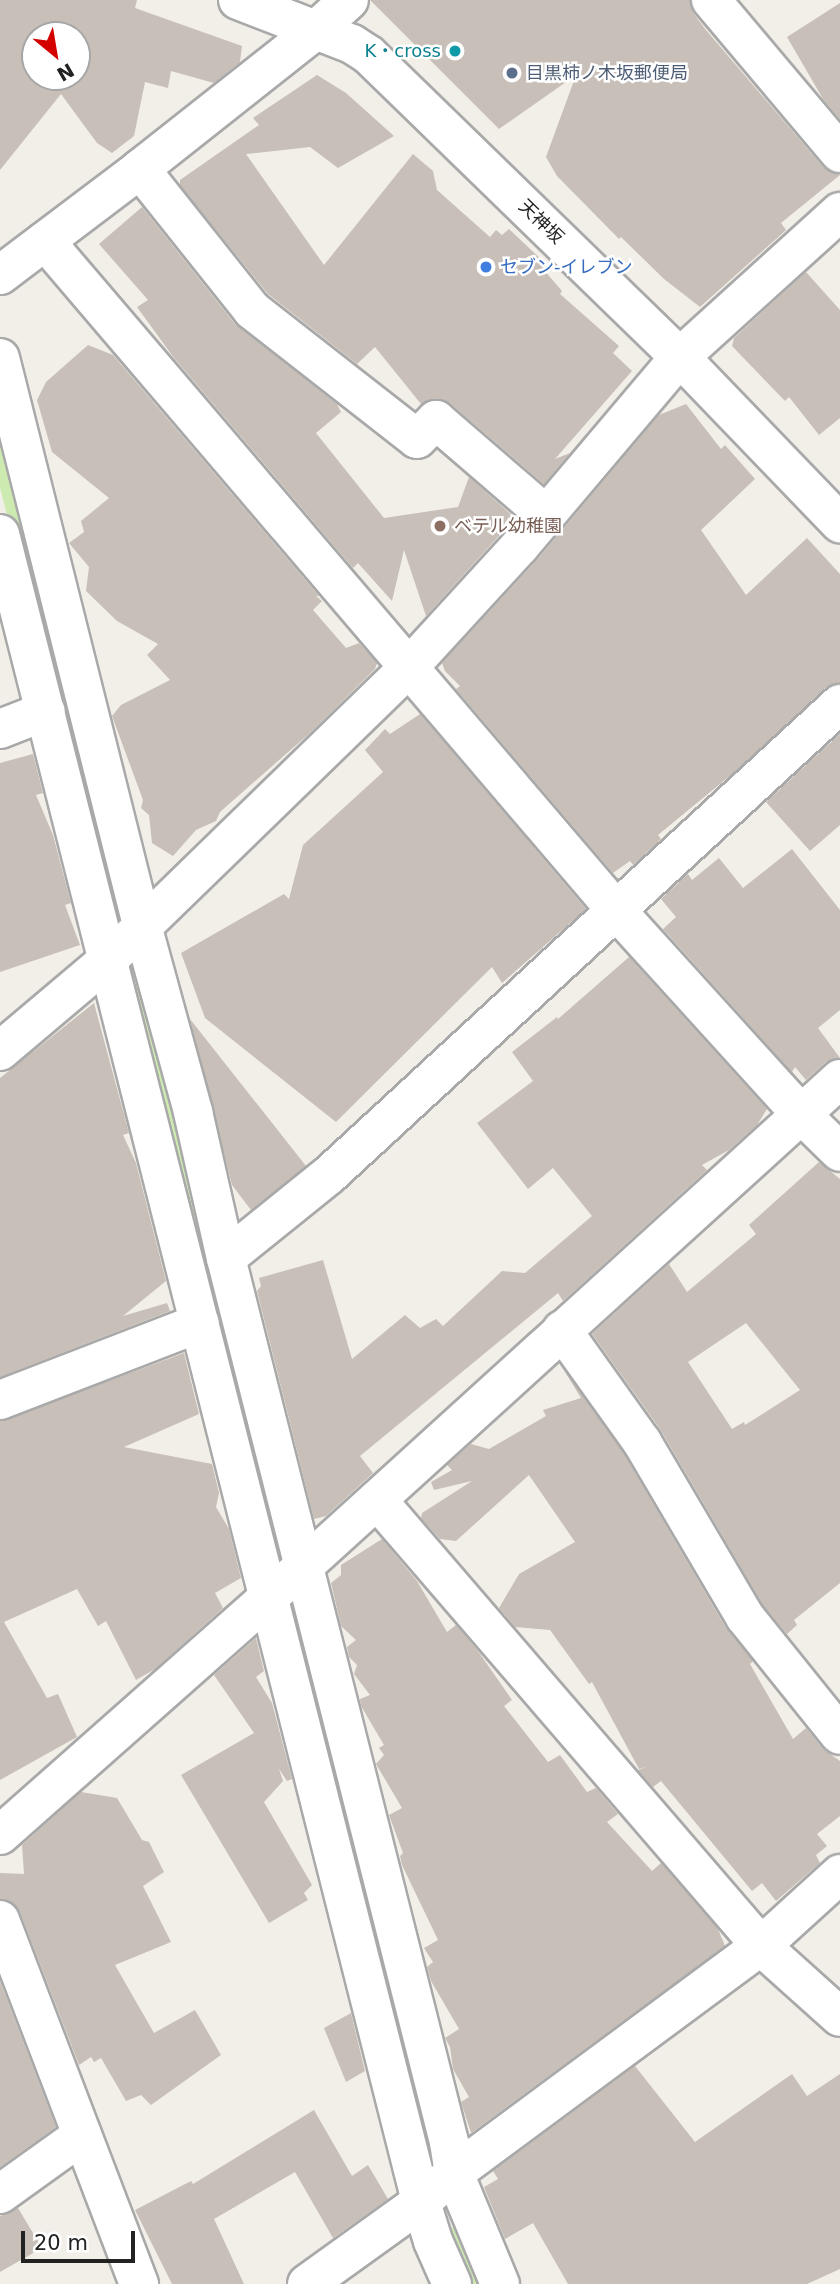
<!DOCTYPE html>
<meta charset="utf-8">
<style>
body{margin:0}
#map{position:relative;width:840px;height:2284px;overflow:hidden;background:#f2efe9;font-family:"DejaVu Sans","Noto Sans JP",sans-serif}
div>[style]{position:absolute}
.grass>*{inset:0;background:#cdebb0}
.building>*{inset:0;background:#c7bfb8}
.roads{filter:drop-shadow(2px 0 #a9a9a9) drop-shadow(-2px 0 #a9a9a9) drop-shadow(0 2px #a9a9a9) drop-shadow(0 -2px #a9a9a9)}
.minor>*{height:38px;margin:-19px;padding:0 19px;transform-origin:19px;border-radius:19px;background:#fff}
.dots>*{width:19px;height:19px;translate:-50% -50%;box-sizing:border-box;border:4px solid #fff;border-radius:50%}
span{translate:-50% -50%;white-space:nowrap;text-align:center;line-height:1.15;-webkit-text-stroke:5px #fff;paint-order:stroke}
.culture-label{font-size:18px;color:#0d838f}
.right{translate:-100% -50%;text-align:right}
.service-label{font-size:18px;color:#4e5e75}
.left{translate:0 -50%;text-align:left}
.street-label{font-size:18px;color:#222}
.shop-label{font-size:18px;color:#366cbe}
.education-label{font-size:18px;color:#785e54}
.north{position:absolute;left:21px;top:21px;width:70px;height:70px;box-sizing:border-box;background:#fff;border:2px solid #a7a7a7;border-radius:50%;rotate:150deg;font-size:19px;font-weight:700;line-height:28px;text-align:center;color:#222}
.north::after{content:'';display:block;margin:auto;width:24px;height:32px;background:#d40000;clip-path:polygon(50% 0,100% 100%,50% 72%,0 100%)}
.scale{position:absolute;left:21px;top:2231px;width:114px;height:32px;box-sizing:border-box;border:4px solid #222;border-top:0;padding-left:9px;font-size:21px;line-height:24px;white-space:nowrap;color:#222;-webkit-text-stroke:5px #fff;paint-order:stroke}
</style>
<div id="map">
<div class="grass">
<div style="clip-path:polygon(0 386px,128px 906px,116px 931px,0 488px)"></div>
<div style="clip-path:polygon(138px 984px,145px 984px,289px 1559px,275px 1565px,129px 991px)"></div>
<div style="clip-path:polygon(456px 2225px,492px 2284px,462px 2284px,445px 2233px)"></div>
</div>
<div class="building">
<div style="clip-path:polygon(evenodd,0 0,137px 0,135px 8px,242px 46px,240px 62px,214px 83px,171px 71px,168px 88px,145px 82px,134px 136px,112px 153px,97px 143px,61px 94px,0 170px,0 0,35px 35px,77px 35px,77px 77px,35px 77px,35px 35px)"></div>
<div style="clip-path:polygon(370px 0,690px 0,694px 14px,706px 30px,823px 167px,840px 175px,781px 223px,786px 230px,700px 307px,664px 279px,621px 237px,619px 239px,557px 176px,546px 157px,576px 75px,499px 129px)"></div>
<div style="clip-path:polygon(840px 3px,840px 119px,823px 99px,787px 37px)"></div>
<div style="clip-path:polygon(317px 75px,346px 93px,394px 136px,338px 168px,310px 147px,246px 154px,324px 265px,413px 154px,433px 171px,437px 190px,490px 237px,496px 230px,502px 235px,509px 229px,546px 264px,543px 269px,562px 291px,560px 294px,619px 346px,613px 353px,632px 371px,555px 459px,570px 453px,544px 484px,450px 403px,440px 399px,421px 404px,375px 347px,357px 364px,268px 294px,180px 185px,180px 180px,259px 125px,253px 118px)"></div>
<div style="clip-path:polygon(142px 207px,235px 324px,337px 404px,341px 412px,316px 433px,384px 518px,458px 507px,469px 477px,515px 518px,426px 616px,404px 550px,392px 601px,358px 563px,353px 568px,174px 358px,137px 307px,148px 300px,99px 244px)"></div>
<div style="clip-path:polygon(806px 272px,840px 310px,840px 418px,819px 435px,789px 397px,785px 401px,732px 346px,734px 338px)"></div>
<div style="clip-path:polygon(88px 345px,113px 355px,319px 596px,316px 596px,322px 601px,313px 610px,346px 648px,359px 643px,377px 663px,375px 669px,311px 732px,220px 812px,216px 821px,196px 830px,173px 856px,152px 843px,149px 815px,141px 808px,143px 800px,112px 716px,121px 705px,170px 680px,147px 655px,158px 644px,117px 621px,86px 591px,89px 567px,69px 543px,84px 532px,81px 521px,109px 498px,52px 452px,37px 400px,46px 382px)"></div>
<div style="clip-path:polygon(686px 404px,721px 449px,725px 445px,755px 479px,701px 530px,746px 595px,807px 538px,840px 574px,840px 683px,825px 688px,737px 770px,658px 835px,661px 839px,633px 865px,630px 861px,613px 873px,456px 689px,460px 686px,445px 671px,442px 663px,537px 560px,659px 415px)"></div>
<div style="clip-path:polygon(420px 714px,586px 909px,502px 983px,492px 967px,336px 1122px,205px 1018px,181px 953px,284px 894px,289px 899px,303px 845px,383px 772px,365px 750px,385px 729px,390px 734px)"></div>
<div style="clip-path:polygon(840px 734px,840px 825px,810px 851px,766px 802px)"></div>
<div style="clip-path:polygon(33px 754px,43px 793px,36px 795px,53px 835px,71px 903px,65px 905px,80px 945px,0 972px,0 763px)"></div>
<div style="clip-path:polygon(792px 849px,840px 910px,840px 1010px,818px 1028px,840px 1058px,826px 1062px,806px 1080px,795px 1067px,792px 1072px,663px 929px,676px 917px,661px 899px,688px 874px,692px 880px,719px 858px,743px 888px)"></div>
<div style="clip-path:polygon(629px 957px,767px 1109px,757px 1125px,729px 1150px,702px 1165px,707px 1170px,563px 1301px,558px 1293px,360px 1456px,373px 1473px,326px 1516px,314px 1519px,257px 1291px,261px 1286px,259px 1278px,323px 1260px,352px 1359px,405px 1315px,420px 1328px,436px 1319px,443px 1326px,502px 1271px,525px 1273px,592px 1216px,553px 1168px,528px 1189px,477px 1123px,533px 1081px,512px 1052px,557px 1017px,558px 1019px)"></div>
<div style="clip-path:polygon(94px 1003px,129px 1133px,123px 1135px,136px 1163px,166px 1281px,123px 1316px,167px 1303px,170px 1311px,0 1377px,0 1078px)"></div>
<div style="clip-path:polygon(190px 1019px,306px 1166px,251px 1210px,232px 1185px)"></div>
<div style="clip-path:polygon(evenodd,819px 1162px,840px 1179px,840px 1583px,794px 1620px,797px 1625px,787px 1634px,763px 1605px,660px 1429px,592px 1334px,669px 1264px,687px 1292px,756px 1234px,749px 1225px,819px 1162px,746px 1323px,800px 1390px,745px 1425px,744px 1422px,732px 1429px,688px 1362px,746px 1323px)"></div>
<div style="clip-path:polygon(184px 1353px,199px 1414px,124px 1447px,212px 1464px,219px 1493px,216px 1507px,229px 1529px,241px 1578px,215px 1593px,223px 1608px,155px 1669px,136px 1680px,106px 1621px,98px 1626px,77px 1589px,4px 1622px,47px 1698px,58px 1694px,77px 1737px,0 1780px,0 1421px)"></div>
<div style="clip-path:polygon(562px 1367px,624px 1454px,726px 1628px,753px 1661px,750px 1664px,793px 1739px,806px 1728px,823px 1749px,840px 1761px,840px 1816px,817px 1834px,827px 1846px,816px 1855px,820px 1863px,776px 1901px,762px 1883px,752px 1891px,661px 1781px,653px 1787px,638px 1770px,649px 1766px,639px 1769px,592px 1682px,589px 1684px,550px 1630px,515px 1627px,499px 1608px,519px 1574px,575px 1542px,529px 1475px,456px 1541px,440px 1539px,421px 1518px,422px 1513px,472px 1481px,434px 1490px,431px 1482px,452px 1470px,447px 1465px,471px 1444px,489px 1449px,546px 1416px,543px 1410px,581px 1398px)"></div>
<div style="clip-path:polygon(382px 1539px,417px 1581px,447px 1632px,456px 1625px,478px 1651px,512px 1700px,504px 1706px,548px 1762px,560px 1755px,587px 1792px,596px 1788px,618px 1814px,607px 1822px,652px 1871px,661px 1863px,718px 1929px,725px 1946px,471px 2133px,461px 2102px,469px 2097px,453px 2069px,450px 2047px,445px 2038px,459px 2029px,431px 1981px,427px 1967px,433px 1962px,424px 1948px,438px 1940px,402px 1865px,400px 1856px,403px 1853px,389px 1815px,402px 1808px,376px 1764px,384px 1755px,379px 1748px,384px 1745px,361px 1706px,360px 1699px,370px 1695px,354px 1674px,357px 1665px,349px 1657px,347px 1647px,356px 1640px,341px 1626px,331px 1583px,341px 1575px,341px 1565px)"></div>
<div style="clip-path:polygon(256px 1638px,264px 1671px,256px 1677px,272px 1703px,292px 1779px,287px 1781px,279px 1769px,283px 1781px,264px 1802px,312px 1885px,304px 1893px,308px 1900px,269px 1923px,181px 1775px,254px 1733px,214px 1675px)"></div>
<div style="clip-path:polygon(81px 1792px,117px 1798px,142px 1840px,149px 1842px,164px 1872px,143px 1886px,171px 1942px,115px 1965px,154px 2033px,195px 2010px,221px 2055px,151px 2105px,141px 2095px,126px 2101px,101px 2058px,94px 2062px,91px 2057px,79px 2065px,20px 1912px,13px 1903px,0 1899px,0 1873px,24px 1874px,22px 1845px)"></div>
<div style="clip-path:polygon(0 1981px,56px 2127px,0 2167px)"></div>
<div style="clip-path:polygon(351px 2013px,365px 2071px,346px 2082px,324px 2028px)"></div>
<div style="clip-path:polygon(635px 2066px,695px 2142px,792px 2074px,807px 2096px,840px 2074px,840px 2269px,807px 2284px,568px 2284px,533px 2223px,505px 2239px,484px 2187px,498px 2179px,493px 2171px)"></div>
<div style="clip-path:polygon(314px 2110px,352px 2176px,368px 2165px,388px 2199px,333px 2238px,295px 2172px,214px 2219px,244px 2284px,172px 2284px,135px 2210px,191px 2181px,193px 2184px)"></div>
<div style="clip-path:polygon(18px 2208px,42px 2248px,0 2272px,0 2216px)"></div>
</div>
<div class="roads">
<div class="minor">
<div style="left:238px;top:0;width:122px;rotate:21.1deg"></div>
<div style="left:352px;top:44px;width:20px;rotate:33deg"></div>
<div style="left:369px;top:55px;width:434px;rotate:44.2deg"></div>
<div style="left:680px;top:357px;width:231px;rotate:46.1deg"></div>
<div style="left:711px;top:0;width:200px;rotate:49.9deg"></div>
<div style="left:140px;top:169px;width:180px;rotate:51.5deg"></div>
<div style="left:252px;top:310px;width:209px;rotate:38deg"></div>
<div style="left:417px;top:439px;width:27px;rotate:-45deg"></div>
<div style="left:436px;top:420px;width:145px;rotate:40.8deg"></div>
<div style="left:45px;top:241px;width:878px;rotate:49.53deg"></div>
<div style="left:615px;top:909px;width:277px;rotate:47.8deg"></div>
<div style="left:801px;top:1114px;width:54px;rotate:44.3deg"></div>
<div style="left:0;top:275px;width:176px;rotate:-37.1deg"></div>
<div style="left:140px;top:169px;width:226px;rotate:-38.3deg"></div>
<div style="left:317px;top:29px;width:43px;rotate:-42.2deg"></div>
<div style="left:0;top:358px;width:585px;rotate:75.94deg"></div>
<div style="left:142px;top:925px;width:194px;rotate:74.7deg"></div>
<div style="left:193px;top:1112px;width:150px;rotate:77.3deg"></div>
<div style="left:226px;top:1258px;width:912px;rotate:75.84deg"></div>
<div style="left:449px;top:2142px;width:31px;rotate:81deg"></div>
<div style="left:454px;top:2173px;width:120px;rotate:67.5deg"></div>
<div style="left:0;top:534px;width:1720px;rotate:75.83deg"></div>
<div style="left:421px;top:2202px;width:41px;rotate:72.9deg"></div>
<div style="left:433px;top:2241px;width:47px;rotate:66.2deg"></div>
<div style="left:0;top:729px;width:49px;rotate:-21.4deg"></div>
<div style="left:0;top:1051px;width:143px;rotate:-40.2deg"></div>
<div style="left:109px;top:959px;width:419px;rotate:-44.2deg"></div>
<div style="left:409px;top:667px;width:164px;rotate:-47.5deg"></div>
<div style="left:520px;top:546px;width:248px;rotate:-49.8deg"></div>
<div style="left:680px;top:357px;width:216px;rotate:-42.2deg"></div>
<div style="left:226px;top:1258px;width:132px;rotate:-38.9deg"></div>
<div style="left:329px;top:1175px;width:695px;rotate:-42.67deg"></div>
<div style="left:562px;top:1330px;width:138px;rotate:54.5deg"></div>
<div style="left:642px;top:1442px;width:203px;rotate:59.5deg"></div>
<div style="left:745px;top:1617px;width:151px;rotate:51.2deg"></div>
<div style="left:0;top:1400px;width:214px;rotate:-21.1deg"></div>
<div style="left:377px;top:1500px;width:589px;rotate:49.27deg"></div>
<div style="left:761px;top:1946px;width:106px;rotate:41.9deg"></div>
<div style="left:0;top:1835px;width:407px;rotate:-41.5deg"></div>
<div style="left:305px;top:1565px;width:723px;rotate:-42.25deg"></div>
<div style="left:0;top:1920px;width:390px;rotate:69.1deg"></div>
<div style="left:0;top:2194px;width:101px;rotate:-35.7deg"></div>
<div style="left:307px;top:2284px;width:140px;rotate:-35.7deg"></div>
<div style="left:421px;top:2202px;width:44px;rotate:-41.3deg"></div>
<div style="left:454px;top:2173px;width:382px;rotate:-36.5deg"></div>
<div style="left:761px;top:1946px;width:107px;rotate:-42.3deg"></div>
</div>
</div>
<div class="dots">
<div style="left:455px;top:51px;background:#0f9aa8"></div>
<div style="left:512px;top:73px;background:#5c6f8a"></div>
<div style="left:486px;top:267px;background:#3f7fe0"></div>
<div style="left:440px;top:526px;background:#8d6e63"></div>
</div>
<div class="culture-label">
<span class="right" style="left:441px;top:51px">K・cross</span>
</div>
<div class="service-label">
<span class="left" style="left:526px;top:73px">目黒柿ノ木坂郵便局</span>
</div>
<div class="street-label">
<span style="left:541px;top:222px;rotate:44deg">天神坂</span>
</div>
<div class="shop-label">
<span class="left" style="left:500px;top:267px">セブン-イレブン</span>
</div>
<div class="education-label">
<span class="left" style="left:454px;top:526px">ベテル幼稚園</span>
</div>
<div class="north">N</div>
<div class="scale">20 m</div>
</div>
